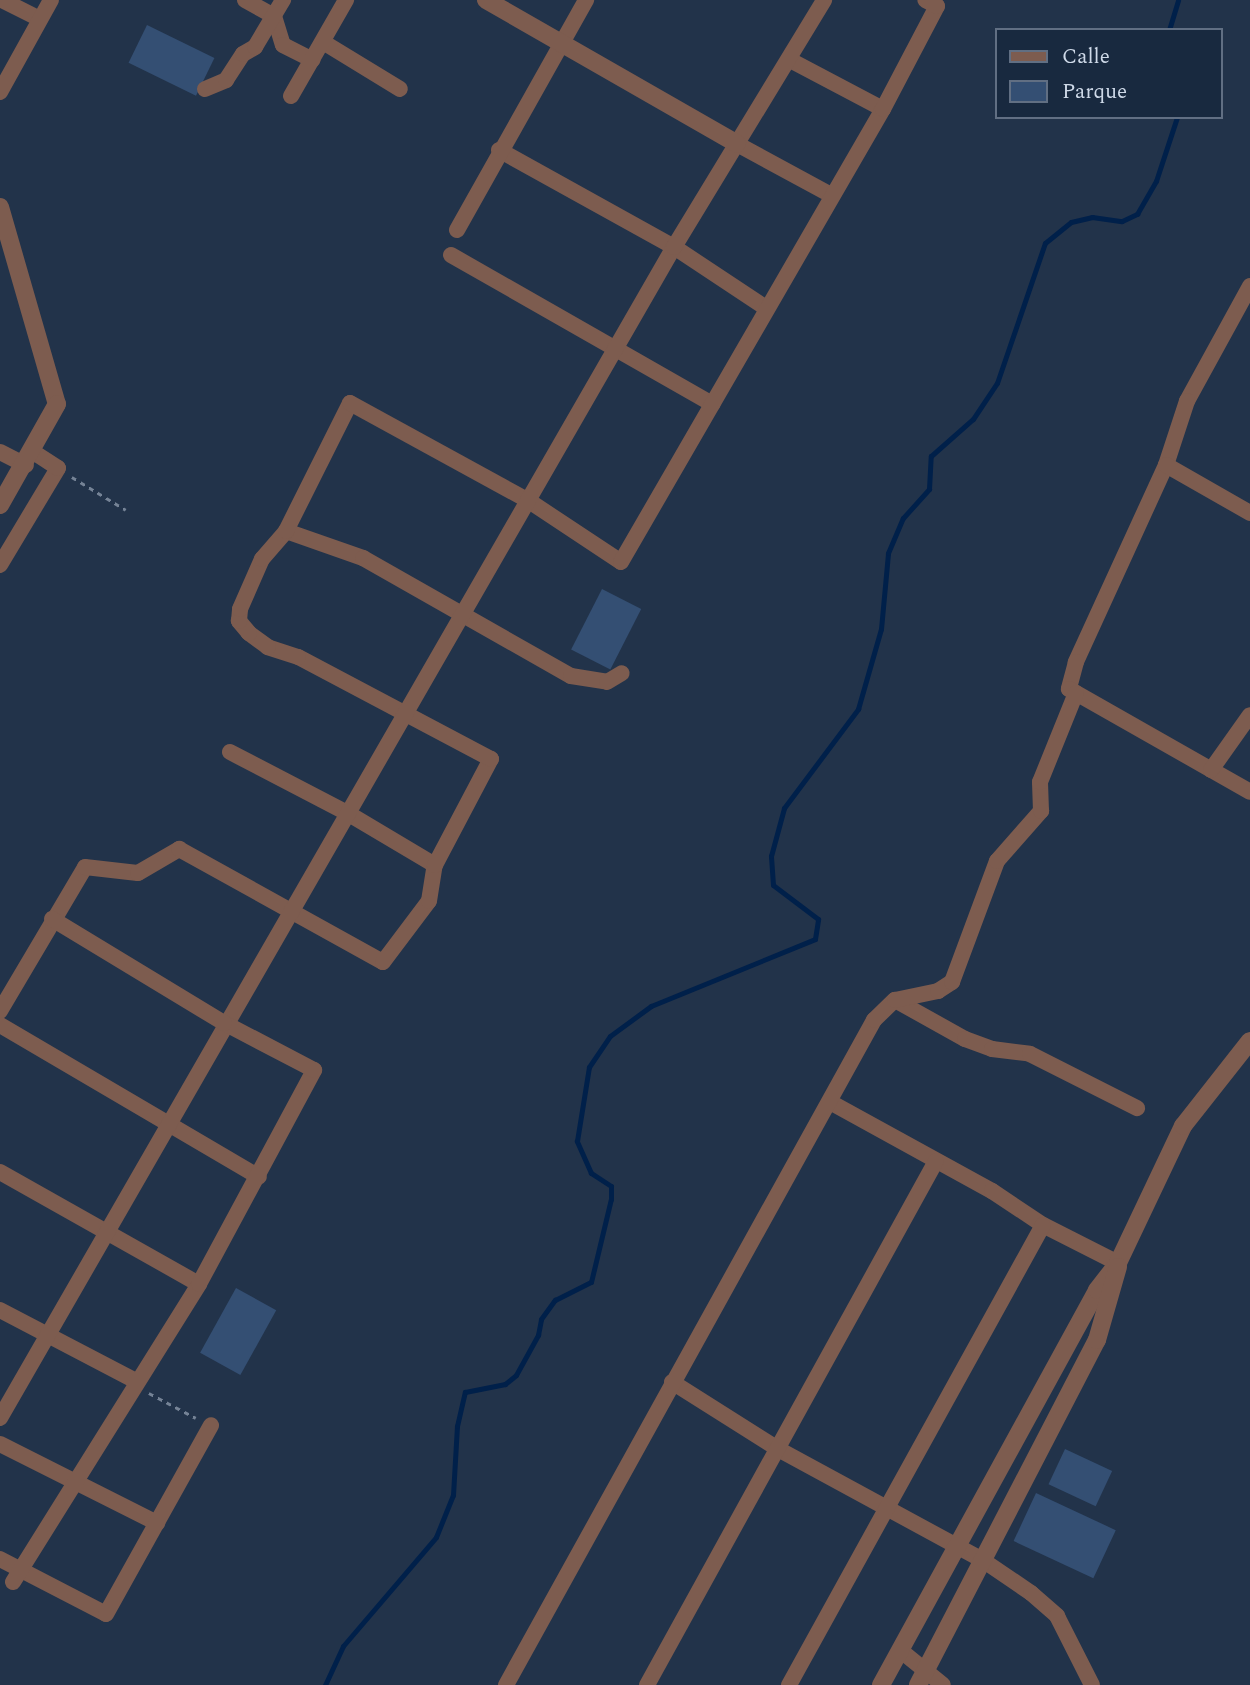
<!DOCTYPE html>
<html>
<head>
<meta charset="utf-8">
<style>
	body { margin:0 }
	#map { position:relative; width:1250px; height:1685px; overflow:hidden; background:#22334a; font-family:Spectral,serif }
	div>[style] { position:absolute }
	.green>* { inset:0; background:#344f73; transform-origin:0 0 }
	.stream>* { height:5px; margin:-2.5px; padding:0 2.5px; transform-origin:2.5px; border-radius:2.5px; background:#00204a }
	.path>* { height:2.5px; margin-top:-1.25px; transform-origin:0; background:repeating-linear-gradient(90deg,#758396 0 5px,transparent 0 10px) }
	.minor>* { height:16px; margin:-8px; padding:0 8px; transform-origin:8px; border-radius:8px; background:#7d5c4f }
	.tertiary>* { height:18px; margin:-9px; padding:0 9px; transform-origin:9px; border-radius:9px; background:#7d5c4f }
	span { translate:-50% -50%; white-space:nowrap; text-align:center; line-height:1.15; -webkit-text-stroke:7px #18293f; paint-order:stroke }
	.legend { position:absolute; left:995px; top:28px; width:228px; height:91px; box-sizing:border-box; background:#18293f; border:2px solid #616f83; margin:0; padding:9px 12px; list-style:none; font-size:21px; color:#ced9e8 }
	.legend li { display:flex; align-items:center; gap:14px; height:35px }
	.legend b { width:35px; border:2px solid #616f83 }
</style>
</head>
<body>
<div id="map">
	<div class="green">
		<i style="left:147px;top:25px;width:75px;height:42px;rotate:26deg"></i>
		<i style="left:602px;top:589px;width:44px;height:68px;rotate:27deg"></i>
		<i style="left:236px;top:1288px;width:46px;height:74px;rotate:29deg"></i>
		<i style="left:1065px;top:1449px;width:52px;height:39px;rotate:25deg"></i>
		<i style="left:1036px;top:1493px;width:88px;height:53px;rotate:25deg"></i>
	</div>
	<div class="stream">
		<i style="left:1169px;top:30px;width:31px;rotate:-73deg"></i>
		<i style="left:325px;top:1685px;width:43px;rotate:-65.2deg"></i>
		<i style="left:343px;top:1646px;width:143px;rotate:-49.5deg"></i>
		<i style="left:436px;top:1537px;width:45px;rotate:-68deg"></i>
		<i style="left:453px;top:1495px;width:69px;rotate:-86.7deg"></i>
		<i style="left:457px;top:1426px;width:35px;rotate:-77deg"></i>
		<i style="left:465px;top:1392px;width:41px;rotate:-11.3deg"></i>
		<i style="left:505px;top:1384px;width:14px;rotate:-39deg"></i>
		<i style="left:516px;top:1375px;width:46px;rotate:-61.2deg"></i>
		<i style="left:538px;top:1335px;width:16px;rotate:-79deg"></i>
		<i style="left:541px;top:1319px;width:24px;rotate:-54deg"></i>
		<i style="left:555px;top:1300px;width:40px;rotate:-26.6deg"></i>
		<i style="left:591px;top:1282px;width:85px;rotate:-76.5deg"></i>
		<i style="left:611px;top:1199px;width:13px;rotate:-90deg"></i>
		<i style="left:611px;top:1186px;width:24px;rotate:-147deg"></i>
		<i style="left:591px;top:1173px;width:35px;rotate:-114deg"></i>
		<i style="left:577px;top:1141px;width:75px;rotate:-80.8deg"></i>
		<i style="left:589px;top:1067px;width:37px;rotate:-56deg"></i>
		<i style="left:610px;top:1036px;width:51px;rotate:-36.2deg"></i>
		<i style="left:651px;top:1006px;width:177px;rotate:-22.2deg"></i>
		<i style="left:815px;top:939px;width:20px;rotate:-81deg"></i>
		<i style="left:818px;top:919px;width:56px;rotate:-142.9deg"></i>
		<i style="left:773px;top:885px;width:29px;rotate:-94deg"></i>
		<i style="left:771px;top:856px;width:50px;rotate:-74.8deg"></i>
		<i style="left:784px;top:808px;width:124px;rotate:-53.2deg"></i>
		<i style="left:858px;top:709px;width:83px;rotate:-74deg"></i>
		<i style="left:881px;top:629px;width:76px;rotate:-84.7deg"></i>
		<i style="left:888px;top:553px;width:38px;rotate:-67deg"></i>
		<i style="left:903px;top:518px;width:39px;rotate:-48deg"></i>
		<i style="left:929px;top:489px;width:33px;rotate:-87deg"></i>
		<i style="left:931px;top:456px;width:56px;rotate:-41.4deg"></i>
		<i style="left:973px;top:419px;width:43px;rotate:-56.3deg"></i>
		<i style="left:997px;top:383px;width:148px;rotate:-71.1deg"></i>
		<i style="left:1045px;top:243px;width:33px;rotate:-39deg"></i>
		<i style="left:1071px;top:222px;width:22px;rotate:-13deg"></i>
		<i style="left:1092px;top:217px;width:30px;rotate:8deg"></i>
		<i style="left:1122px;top:221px;width:17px;rotate:-25deg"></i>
		<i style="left:1137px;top:214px;width:38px;rotate:-60deg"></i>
		<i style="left:1156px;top:181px;width:67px;rotate:-71.8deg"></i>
	</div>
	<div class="path">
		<i style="left:72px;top:477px;width:63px;rotate:31.4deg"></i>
		<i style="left:149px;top:1393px;width:53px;rotate:28deg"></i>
	</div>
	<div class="minor">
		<i style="left:2px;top:0;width:42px;rotate:26.6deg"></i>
		<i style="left:245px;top:0;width:33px;rotate:29deg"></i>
		<i style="left:274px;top:16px;width:30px;rotate:73deg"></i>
		<i style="left:283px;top:45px;width:33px;rotate:27deg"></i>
		<i style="left:323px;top:42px;width:90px;rotate:31.4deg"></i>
		<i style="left:790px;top:60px;width:105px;rotate:27.8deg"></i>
		<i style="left:205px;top:89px;width:23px;rotate:-23deg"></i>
		<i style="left:226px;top:80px;width:31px;rotate:-57deg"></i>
		<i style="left:243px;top:54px;width:14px;rotate:-30deg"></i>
		<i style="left:255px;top:47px;width:55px;rotate:-59.2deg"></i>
		<i style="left:0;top:92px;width:105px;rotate:-61deg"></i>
		<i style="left:291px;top:96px;width:111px;rotate:-60.2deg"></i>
		<i style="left:737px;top:144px;width:107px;rotate:28.5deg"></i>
		<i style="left:499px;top:150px;width:200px;rotate:29deg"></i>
		<i style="left:674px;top:247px;width:110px;rotate:33.5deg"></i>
		<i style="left:457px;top:230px;width:264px;rotate:-60.7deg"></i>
		<i style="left:451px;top:255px;width:301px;rotate:29.7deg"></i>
		<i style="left:1250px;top:286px;width:131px;rotate:118.7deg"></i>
		<i style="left:1187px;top:401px;width:67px;rotate:108.2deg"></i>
		<i style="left:1166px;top:465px;width:217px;rotate:114.6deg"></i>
		<i style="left:1076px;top:662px;width:28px;rotate:105deg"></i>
		<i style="left:1069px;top:689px;width:208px;rotate:29.6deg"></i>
		<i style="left:0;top:452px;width:29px;rotate:27deg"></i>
		<i style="left:1166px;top:465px;width:97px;rotate:29.7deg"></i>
		<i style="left:286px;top:531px;width:82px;rotate:19.3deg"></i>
		<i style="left:363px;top:558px;width:239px;rotate:29.6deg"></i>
		<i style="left:571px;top:676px;width:36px;rotate:9deg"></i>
		<i style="left:607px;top:682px;width:17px;rotate:-31deg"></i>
		<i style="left:0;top:565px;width:113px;rotate:-59.1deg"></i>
		<i style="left:58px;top:468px;width:30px;rotate:-147deg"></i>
		<i style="left:230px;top:752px;width:134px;rotate:27.5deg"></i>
		<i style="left:349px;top:814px;width:100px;rotate:30.7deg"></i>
		<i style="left:1211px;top:770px;width:67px;rotate:-54.7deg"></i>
		<i style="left:895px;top:1000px;width:80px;rotate:29.1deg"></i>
		<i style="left:965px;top:1039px;width:29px;rotate:20deg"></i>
		<i style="left:992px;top:1049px;width:38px;rotate:7deg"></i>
		<i style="left:1030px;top:1054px;width:120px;rotate:26.8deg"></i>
		<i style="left:0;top:1011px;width:167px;rotate:-59.4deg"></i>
		<i style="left:85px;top:867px;width:53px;rotate:6.5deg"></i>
		<i style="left:138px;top:873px;width:48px;rotate:-30.3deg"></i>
		<i style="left:179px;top:849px;width:233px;rotate:29deg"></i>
		<i style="left:383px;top:962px;width:76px;rotate:-53deg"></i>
		<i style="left:429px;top:901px;width:36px;rotate:-81deg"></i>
		<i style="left:435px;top:865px;width:120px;rotate:-62.2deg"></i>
		<i style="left:491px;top:759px;width:218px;rotate:-152.1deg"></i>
		<i style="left:298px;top:657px;width:32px;rotate:-162deg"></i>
		<i style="left:268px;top:647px;width:24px;rotate:-144deg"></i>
		<i style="left:249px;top:633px;width:16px;rotate:-130deg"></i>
		<i style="left:239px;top:621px;width:12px;rotate:-85deg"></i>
		<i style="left:240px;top:609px;width:55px;rotate:-66.3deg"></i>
		<i style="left:262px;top:559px;width:37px;rotate:-49deg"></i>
		<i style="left:286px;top:531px;width:143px;rotate:-63.4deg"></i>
		<i style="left:350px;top:403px;width:204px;rotate:28.7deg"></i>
		<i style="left:529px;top:501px;width:110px;rotate:33.5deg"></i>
		<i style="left:621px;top:562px;width:523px;rotate:-59.96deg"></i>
		<i style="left:883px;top:109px;width:116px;rotate:-62.3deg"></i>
		<i style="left:937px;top:6px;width:13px;rotate:-153deg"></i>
		<i style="left:0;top:1025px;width:300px;rotate:30.4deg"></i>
		<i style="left:830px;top:1102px;width:185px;rotate:28.8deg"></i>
		<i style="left:992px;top:1191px;width:61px;rotate:33.7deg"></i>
		<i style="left:1043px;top:1225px;width:84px;rotate:26.9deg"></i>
		<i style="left:0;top:1172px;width:228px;rotate:29.4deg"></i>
		<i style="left:0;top:1310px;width:153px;rotate:27.6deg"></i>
		<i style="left:672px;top:1382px;width:125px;rotate:32.3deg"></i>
		<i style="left:778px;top:1449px;width:234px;rotate:28.5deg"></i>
		<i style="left:984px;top:1561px;width:57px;rotate:34.2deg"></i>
		<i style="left:1031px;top:1593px;width:35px;rotate:41deg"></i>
		<i style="left:1057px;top:1616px;width:77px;rotate:63.1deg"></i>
		<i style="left:0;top:1418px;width:1351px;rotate:-60.08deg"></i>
		<i style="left:674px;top:247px;width:289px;rotate:-58.7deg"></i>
		<i style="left:0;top:1444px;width:176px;rotate:26.7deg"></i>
		<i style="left:0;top:1559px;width:119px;rotate:27.4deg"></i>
		<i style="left:106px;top:1614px;width:216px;rotate:-60.9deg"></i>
		<i style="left:13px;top:1582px;width:351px;rotate:-58deg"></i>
		<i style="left:199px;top:1284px;width:243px;rotate:-61.7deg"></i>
		<i style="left:314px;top:1070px;width:102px;rotate:-152.4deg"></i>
		<i style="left:224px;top:1023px;width:201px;rotate:-148.8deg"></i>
		<i style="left:900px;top:1650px;width:55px;rotate:39.1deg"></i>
		<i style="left:506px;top:1685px;width:760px;rotate:-61.04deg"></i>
		<i style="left:874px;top:1020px;width:29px;rotate:-44deg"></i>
		<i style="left:895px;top:1000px;width:44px;rotate:-11.8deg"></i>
		<i style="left:938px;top:991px;width:17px;rotate:-33deg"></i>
		<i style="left:952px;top:982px;width:129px;rotate:-69.6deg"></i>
		<i style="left:997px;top:861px;width:67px;rotate:-48.7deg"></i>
		<i style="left:1041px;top:811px;width:29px;rotate:-92deg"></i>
		<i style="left:1040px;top:782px;width:96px;rotate:-68deg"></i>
		<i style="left:647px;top:1685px;width:598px;rotate:-61.12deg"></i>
		<i style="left:789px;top:1685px;width:525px;rotate:-61.09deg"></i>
	</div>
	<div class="tertiary">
		<i style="left:486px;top:0;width:289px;rotate:29.8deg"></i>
		<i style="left:0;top:207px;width:205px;rotate:73.9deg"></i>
		<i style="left:57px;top:404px;width:116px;rotate:119.4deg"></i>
		<i style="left:881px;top:1685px;width:450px;rotate:-61.3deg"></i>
		<i style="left:1097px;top:1290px;width:34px;rotate:-52deg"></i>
		<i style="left:1118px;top:1263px;width:152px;rotate:-64.6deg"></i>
		<i style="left:1183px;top:1126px;width:108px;rotate:-51.8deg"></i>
		<i style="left:918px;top:1685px;width:389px;rotate:-62.6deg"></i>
		<i style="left:1097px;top:1340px;width:76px;rotate:-74deg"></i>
	</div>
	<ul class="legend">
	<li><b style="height:9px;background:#7d5c4f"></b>Calle</li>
	<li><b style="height:19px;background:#344f73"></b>Parque</li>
	</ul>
</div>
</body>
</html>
